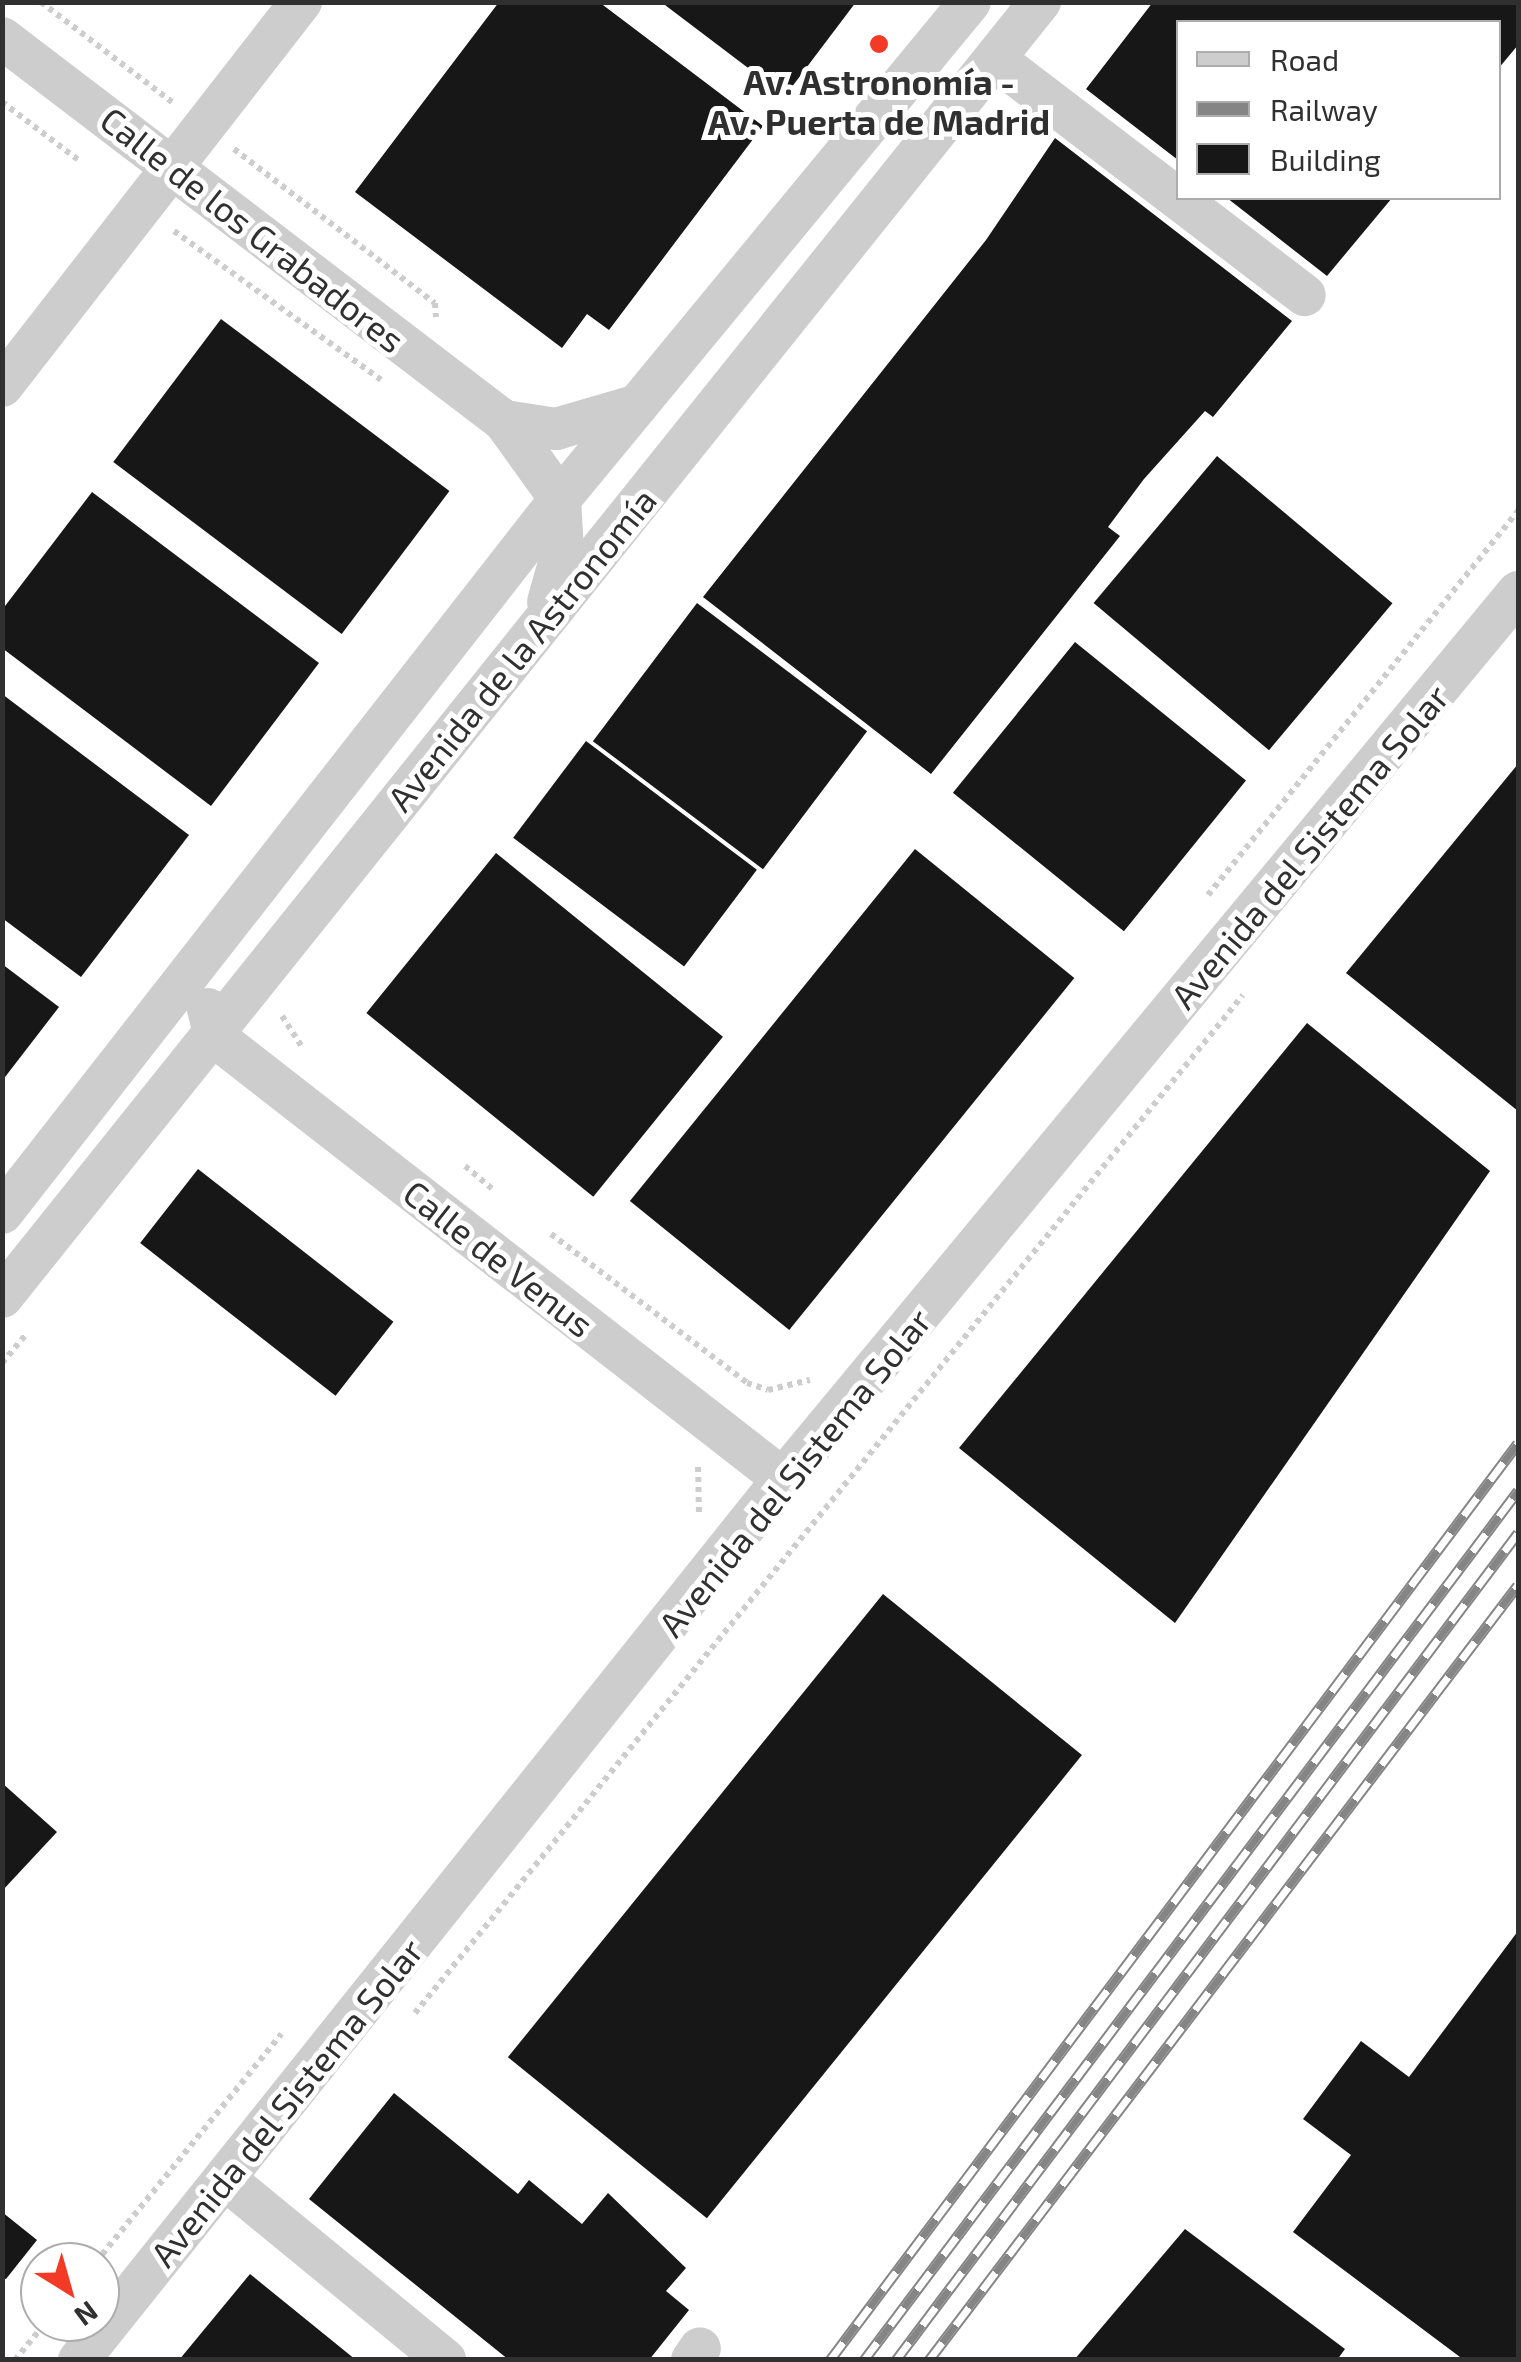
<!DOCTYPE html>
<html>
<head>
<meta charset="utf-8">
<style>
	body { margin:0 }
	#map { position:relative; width:1521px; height:2362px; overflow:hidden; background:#fff; font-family:"Exo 2",sans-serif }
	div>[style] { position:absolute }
	.building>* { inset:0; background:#171717; transform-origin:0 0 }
	.path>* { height:6px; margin-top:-3px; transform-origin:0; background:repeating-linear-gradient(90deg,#cdcdcd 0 5px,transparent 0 10px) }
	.minor>* { height:42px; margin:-21px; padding:0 21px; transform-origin:21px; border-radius:21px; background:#cdcdcd }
	.rail>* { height:11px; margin-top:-5.5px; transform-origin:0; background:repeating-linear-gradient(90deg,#fff 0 22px,#858585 0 44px); box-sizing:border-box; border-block:2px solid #858585 }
	.dots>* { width:28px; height:28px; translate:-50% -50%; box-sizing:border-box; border:5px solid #fff; border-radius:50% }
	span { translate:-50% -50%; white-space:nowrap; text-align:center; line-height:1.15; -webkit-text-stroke:10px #fff; paint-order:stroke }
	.poi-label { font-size:35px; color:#303030; font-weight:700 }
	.street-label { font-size:35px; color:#303030 }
	.frame { position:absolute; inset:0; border:5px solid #303030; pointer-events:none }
	.legend { position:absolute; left:1176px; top:20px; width:325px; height:180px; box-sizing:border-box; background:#fff; border:2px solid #acacac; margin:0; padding:12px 18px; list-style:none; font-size:30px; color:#303030 }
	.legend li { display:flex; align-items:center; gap:20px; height:50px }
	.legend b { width:50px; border:2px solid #acacac }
	.north { position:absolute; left:20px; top:2242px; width:100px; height:100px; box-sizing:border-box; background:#fff; border:2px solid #acacac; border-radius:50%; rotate:143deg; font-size:28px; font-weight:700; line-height:40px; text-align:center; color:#303030 }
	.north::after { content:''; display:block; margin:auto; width:35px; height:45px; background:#f33a27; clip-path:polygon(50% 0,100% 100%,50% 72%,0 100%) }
</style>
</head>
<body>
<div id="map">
	<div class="building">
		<i style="clip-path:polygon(499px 2px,599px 2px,763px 126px,609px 330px,587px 314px,562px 348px,355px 192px)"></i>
		<i style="clip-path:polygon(661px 2px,856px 2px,785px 96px)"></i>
		<i style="clip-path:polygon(1153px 2px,1518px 2px,1518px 45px,1498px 69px,1498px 22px,1178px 22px,1178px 160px,1086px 89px)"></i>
		<i style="clip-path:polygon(1055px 138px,1292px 321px,1213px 417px,1205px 411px,1144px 479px,1108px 527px,1120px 536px,931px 774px,703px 597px,986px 240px)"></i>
		<i style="clip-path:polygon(1227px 198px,1392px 198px,1327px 276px)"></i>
		<i style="left:221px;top:319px;width:286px;height:179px;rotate:37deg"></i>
		<i style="left:1217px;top:456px;width:229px;height:192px;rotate:40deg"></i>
		<i style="clip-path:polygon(92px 492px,319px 663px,211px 806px,2px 648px,2px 610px)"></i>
		<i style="left:697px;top:603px;width:213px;height:173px;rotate:37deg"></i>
		<i style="left:1075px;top:642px;width:220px;height:194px;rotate:39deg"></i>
		<i style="clip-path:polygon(2px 694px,189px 835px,81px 977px,2px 918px)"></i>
		<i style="left:586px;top:741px;width:214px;height:121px;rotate:37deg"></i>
		<i style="clip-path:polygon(1518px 764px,1518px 1111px,1346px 973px)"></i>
		<i style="left:915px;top:849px;width:205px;height:453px;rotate:39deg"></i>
		<i style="left:496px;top:853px;width:292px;height:206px;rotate:39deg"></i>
		<i style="clip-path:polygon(2px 964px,59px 1007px,2px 1081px)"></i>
		<i style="clip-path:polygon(1307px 1023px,1490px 1171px,1175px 1623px,959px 1448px)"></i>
		<i style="left:198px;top:1169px;width:248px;height:94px;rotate:38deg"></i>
		<i style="left:883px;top:1594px;width:256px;height:596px;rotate:39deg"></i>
		<i style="clip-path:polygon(2px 1783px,57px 1832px,2px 1891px)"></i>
		<i style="clip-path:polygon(1518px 1931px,1518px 2360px,1464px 2360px,1293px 2232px,1351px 2155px,1303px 2119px,1361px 2041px,1409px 2077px)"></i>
		<i style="clip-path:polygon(394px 2093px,518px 2194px,529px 2180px,582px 2224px,608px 2193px,686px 2268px,666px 2291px,689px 2310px,649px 2360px,509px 2360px,309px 2199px)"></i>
		<i style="clip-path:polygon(2px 2212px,37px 2240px,6px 2279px,2px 2278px)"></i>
		<i style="clip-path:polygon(1185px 2229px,1345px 2349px,1337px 2360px,1074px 2360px)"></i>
		<i style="clip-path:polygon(250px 2274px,356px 2360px,179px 2360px)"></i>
	</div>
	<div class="path">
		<i style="left:41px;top:2px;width:165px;rotate:37.4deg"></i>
		<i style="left:2px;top:102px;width:99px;rotate:37.2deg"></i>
		<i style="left:234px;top:149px;width:253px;rotate:37.5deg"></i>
		<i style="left:435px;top:303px;width:14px;rotate:86deg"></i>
		<i style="left:174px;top:231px;width:255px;rotate:35.7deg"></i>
		<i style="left:1208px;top:895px;width:494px;rotate:-51.1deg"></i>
		<i style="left:282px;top:1016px;width:35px;rotate:57deg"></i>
		<i style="left:465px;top:1166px;width:35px;rotate:40deg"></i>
		<i style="left:551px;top:1234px;width:246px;rotate:37.2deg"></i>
		<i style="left:747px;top:1383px;width:22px;rotate:18deg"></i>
		<i style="left:768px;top:1390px;width:43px;rotate:-13.4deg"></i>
		<i style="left:2px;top:1363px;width:39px;rotate:-50deg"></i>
		<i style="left:698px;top:1467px;width:47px;rotate:88.8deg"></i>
		<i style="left:415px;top:2013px;width:1312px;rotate:-50.88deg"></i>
		<i style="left:96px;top:2262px;width:294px;rotate:-50.9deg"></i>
		<i style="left:15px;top:2360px;width:49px;rotate:-50.8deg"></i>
	</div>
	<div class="minor">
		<i style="left:2px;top:38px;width:631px;rotate:37.34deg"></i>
		<i style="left:504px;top:421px;width:96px;rotate:54.3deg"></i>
		<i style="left:560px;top:499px;width:50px;rotate:86.6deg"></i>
		<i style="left:563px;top:549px;width:55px;rotate:105.8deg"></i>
		<i style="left:996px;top:60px;width:388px;rotate:37.3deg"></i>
		<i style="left:2px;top:386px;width:487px;rotate:-52.1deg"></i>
		<i style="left:504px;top:421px;width:53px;rotate:8.7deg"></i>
		<i style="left:556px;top:429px;width:85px;rotate:-16.3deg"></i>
		<i style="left:208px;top:1009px;width:29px;rotate:76deg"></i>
		<i style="left:215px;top:1037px;width:720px;rotate:37.89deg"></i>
		<i style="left:2px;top:1213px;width:906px;rotate:-51.99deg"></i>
		<i style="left:560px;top:499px;width:644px;rotate:-50.48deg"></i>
		<i style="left:2px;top:1297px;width:1660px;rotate:-51.29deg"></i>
		<i style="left:225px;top:2179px;width:285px;rotate:39.4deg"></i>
		<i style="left:79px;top:2360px;width:1128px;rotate:-51.37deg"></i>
		<i style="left:783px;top:1479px;width:1152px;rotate:-50.35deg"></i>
		<i style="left:692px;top:2360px;width:14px;rotate:-56deg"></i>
	</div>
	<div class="rail">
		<i style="left:830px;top:2360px;width:1146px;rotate:-53.12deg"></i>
		<i style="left:864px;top:2360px;width:1088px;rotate:-53.04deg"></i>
		<i style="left:896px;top:2360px;width:1035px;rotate:-53.05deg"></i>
		<i style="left:929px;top:2360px;width:973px;rotate:-52.77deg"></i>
	</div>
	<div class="dots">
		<i style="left:879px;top:44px;background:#f33a27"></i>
	</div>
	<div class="poi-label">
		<span style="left:879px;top:101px">Av. Astronomía -<br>Av. Puerta de Madrid</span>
	</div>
	<div class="street-label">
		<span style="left:253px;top:229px;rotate:38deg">Calle de los Grabadores</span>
		<span style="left:521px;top:649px;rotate:-51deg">Avenida de la Astronomía</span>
		<span style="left:1309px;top:846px;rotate:-50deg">Avenida del Sistema Solar</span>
		<span style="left:499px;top:1258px;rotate:38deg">Calle de Venus</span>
		<span style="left:794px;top:1472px;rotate:-51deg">Avenida del Sistema Solar</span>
		<span style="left:286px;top:2102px;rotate:-51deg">Avenida del Sistema Solar</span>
	</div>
	<div class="frame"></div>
	<ul class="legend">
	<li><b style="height:12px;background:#cdcdcd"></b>Road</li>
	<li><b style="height:12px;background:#858585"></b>Railway</li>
	<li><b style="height:28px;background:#171717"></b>Building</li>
	</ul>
	<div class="north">N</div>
</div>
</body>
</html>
